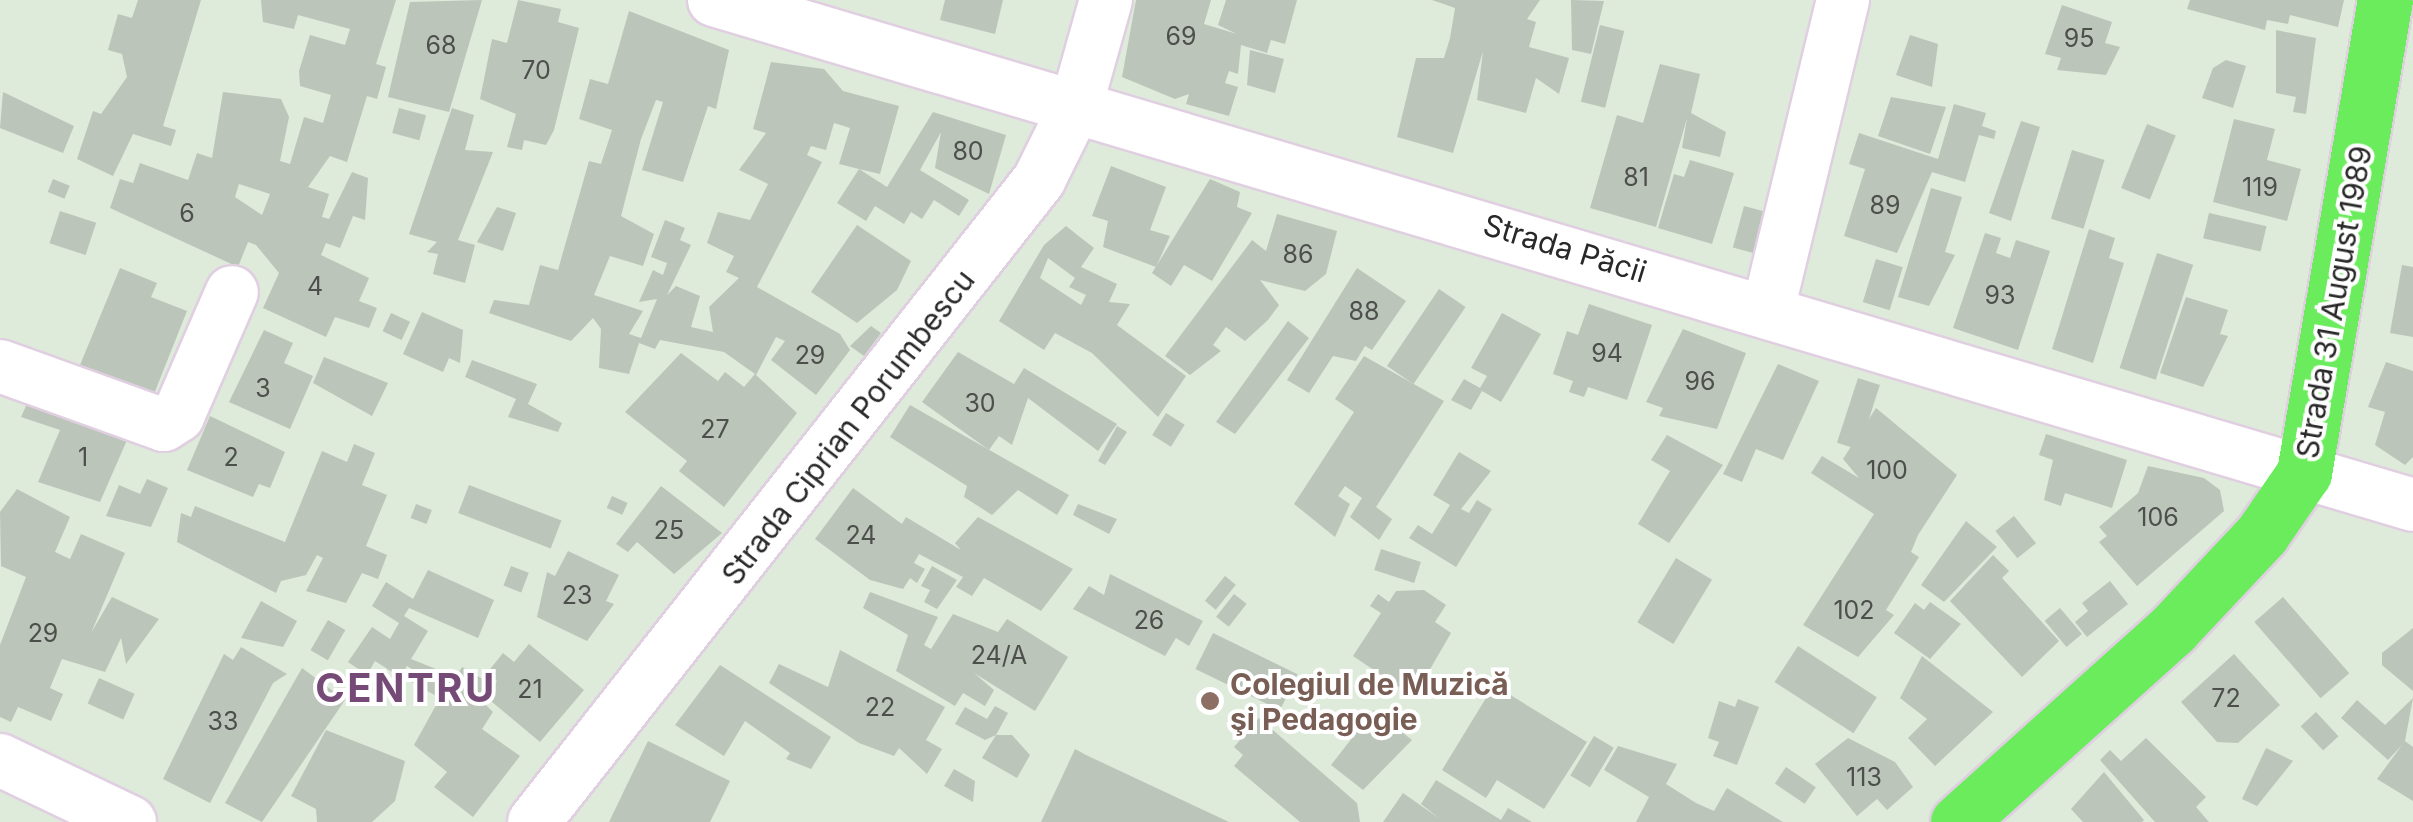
<!DOCTYPE html>
<html>
<head>
<meta charset="utf-8">
<style>
	body { margin:0 }
	#map { position:relative; width:2413px; height:822px; overflow:hidden; background:#deeada; font-family:Inter,sans-serif }
	div>[style] { position:absolute }
	.building>* { inset:0; background:#bcc5b9; transform-origin:0 0 }
	.roads { filter:drop-shadow(2px 0 #e0cfe1) drop-shadow(-2px 0 #e0cfe1) drop-shadow(0 2px #e0cfe1) drop-shadow(0 -2px #e0cfe1) }
	.minor>* { height:52px; margin:-26px; padding:0 26px; transform-origin:26px; border-radius:26px; background:#fff }
	.major>* { height:55px; margin:-27.5px; padding:0 27.5px; transform-origin:27.5px; border-radius:27.5px; background:#6aec5c }
	.dots>* { width:28px; height:28px; translate:-50% -50%; box-sizing:border-box; border:5px solid #fff; border-radius:50% }
	span { translate:-50% -50%; white-space:nowrap; text-align:center; line-height:1.15; -webkit-text-stroke:8px #fff; paint-order:stroke }
	.number-label { font-size:25px; color:#4d4f4c }
	.number-label span { -webkit-text-stroke-width:0 }
	.street-label { font-size:30px; color:#282828 }
	.education-label { font-size:30px; color:#785e54; font-weight:700 }
	.left { translate:0 -50%; text-align:left }
	.district-label { font-size:40px; color:#754a77; font-weight:700; letter-spacing:2.5px }
</style>
</head>
<body>
<div id="map">
	<div class="building">
		<i style="clip-path:polygon(138px 0,201px 0,163px 126px,176px 130px,171px 146px,133px 134px,113px 176px,77px 159px,93px 111px,101px 114px,127px 77px,122px 54px,108px 50px,118px 14px,132px 18px)"></i>
		<i style="clip-path:polygon(evenodd,261px 0,396px 0,376px 64px,386px 67px,377px 99px,367px 96px,347px 162px,330px 156px,308px 187px,329px 194px,322px 217px,329px 219px,352px 172px,368px 178px,365px 220px,353px 216px,340px 248px,326px 243px,321px 255px,369px 278px,359px 301px,377px 308px,369px 328px,335px 317px,326px 337px,263px 308px,279px 273px,256px 245px,248px 242px,238px 267px,110px 208px,120px 179px,133px 183px,140px 163px,188px 180px,197px 153px,212px 158px,223px 92px,281px 99px,289px 117px,280px 161px,290px 164px,304px 117px,323px 123px,331px 95px,300px 86px,299px 71px,310px 35px,345px 45px,350px 29px,298px 15px,294px 29px,263px 22px,261px 0,239px 184px,270px 194px,262px 215px,235px 197px,239px 184px)"></i>
		<i style="clip-path:polygon(482px 0,449px 112px,388px 97px,410px 2px)"></i>
		<i style="clip-path:polygon(518px 0,561px 9px,558px 22px,579px 28px,554px 130px,546px 145px,524px 140px,522px 150px,507px 147px,516px 114px,480px 99px,492px 39px,507px 43px)"></i>
		<i style="clip-path:polygon(945px 0,1003px 0,995px 34px,940px 20px)"></i>
		<i style="clip-path:polygon(1136px 0,1211px 0,1204px 24px,1237px 34px,1218px 25px,1226px 0,1297px 0,1285px 44px,1271px 40px,1267px 53px,1241px 45px,1238px 74px,1229px 71px,1225px 83px,1238px 87px,1229px 116px,1186px 104px,1189px 94px,1175px 99px,1122px 77px)"></i>
		<i style="clip-path:polygon(1432px 0,1540px 0,1527px 19px,1536px 22px,1529px 47px,1569px 58px,1559px 94px,1536px 78px,1526px 113px,1477px 100px,1483px 51px,1453px 153px,1397px 137px,1416px 58px,1444px 58px,1450px 38px,1455px 8px)"></i>
		<i style="clip-path:polygon(1571px 0,1604px 1px,1591px 54px,1572px 50px)"></i>
		<i style="clip-path:polygon(2190px 0,2344px 0,2338px 27px,2290px 15px,2288px 24px,2267px 20px,2265px 30px,2187px 9px)"></i>
		<i style="clip-path:polygon(2062px 5px,2112px 22px,2105px 43px,2120px 47px,2106px 75px,2057px 70px,2061px 58px,2045px 54px)"></i>
		<i style="clip-path:polygon(629px 11px,729px 50px,716px 109px,708px 106px,683px 182px,642px 170px,663px 102px,656px 100px,641px 139px,621px 216px,654px 234px,643px 266px,610px 256px,594px 295px,643px 311px,629px 334px,641px 338px,657px 299px,639px 302px,653px 270px,663px 275px,667px 263px,651px 257px,665px 220px,685px 228px,680px 240px,691px 245px,667px 295px,676px 286px,700px 296px,691px 327px,713px 332px,709px 307px,739px 278px,726px 272px,734px 256px,707px 243px,718px 212px,750px 220px,768px 184px,739px 170px,766px 133px,753px 129px,771px 62px,824px 69px,843px 91px,899px 106px,880px 174px,859px 169px,887px 187px,933px 112px,1006px 135px,989px 194px,935px 168px,941px 132px,920px 170px,969px 200px,959px 216px,934px 200px,922px 219px,911px 212px,904px 224px,875px 206px,866px 221px,837px 203px,859px 169px,839px 164px,850px 128px,834px 123px,826px 150px,811px 146px,807px 155px,822px 162px,757px 287px,840px 334px,850px 350px,816px 395px,771px 360px,785px 341px,776px 337px,756px 375px,797px 413px,724px 507px,679px 471px,687px 461px,625px 412px,681px 353px,718px 381px,725px 372px,744px 387px,755px 374px,724px 352px,660px 340px,655px 349px,639px 343px,629px 374px,599px 368px,601px 329px,593px 318px,571px 341px,489px 313px,494px 300px,529px 305px,540px 265px,558px 270px,589px 161px,601px 164px,612px 130px,579px 119px,590px 79px,608px 84px)"></i>
		<i style="left:1600px;top:25px;width:25px;height:79px;rotate:14deg"></i>
		<i style="clip-path:polygon(2276px 30px,2316px 38px,2306px 114px,2293px 112px,2296px 97px,2276px 93px)"></i>
		<i style="clip-path:polygon(1910px 35px,1938px 44px,1932px 87px,1896px 75px)"></i>
		<i style="clip-path:polygon(1250px 50px,1284px 59px,1275px 93px,1247px 85px)"></i>
		<i style="clip-path:polygon(2226px 60px,2246px 66px,2233px 108px,2202px 98px,2213px 68px)"></i>
		<i style="clip-path:polygon(1660px 64px,1700px 74px,1691px 113px,1726px 132px,1720px 157px,1682px 148px,1687px 118px,1656px 227px,1590px 208px,1617px 115px,1643px 123px)"></i>
		<i style="clip-path:polygon(3px 92px,74px 126px,63px 153px,0 128px)"></i>
		<i style="clip-path:polygon(1891px 97px,1946px 107px,1930px 154px,1878px 136px)"></i>
		<i style="clip-path:polygon(1954px 104px,1986px 113px,1982px 126px,1996px 131px,1994px 139px,1979px 135px,1965px 182px,1932px 172px,1897px 253px,1844px 236px,1865px 169px,1849px 164px,1859px 133px,1938px 159px)"></i>
		<i style="left:399px;top:108px;width:28px;height:26px;rotate:15deg"></i>
		<i style="clip-path:polygon(452px 108px,474px 115px,465px 150px,493px 152px,458px 240px,475px 245px,465px 283px,433px 274px,438px 254px,427px 252px,437px 242px,409px 234px)"></i>
		<i style="clip-path:polygon(2234px 119px,2275px 129px,2267px 160px,2301px 169px,2287px 221px,2213px 202px)"></i>
		<i style="clip-path:polygon(2021px 121px,2040px 127px,2011px 221px,1989px 213px)"></i>
		<i style="left:2147px;top:124px;width:31px;height:69px;rotate:22deg"></i>
		<i style="left:2072px;top:150px;width:34px;height:72px;rotate:17deg"></i>
		<i style="clip-path:polygon(1690px 160px,1734px 173px,1712px 244px,1658px 228px,1674px 174px,1684px 177px)"></i>
		<i style="clip-path:polygon(1111px 166px,1166px 187px,1150px 230px,1170px 236px,1156px 267px,1103px 247px,1108px 221px,1092px 216px)"></i>
		<i style="left:53px;top:179px;width:18px;height:14px;rotate:22deg"></i>
		<i style="clip-path:polygon(1210px 179px,1240px 192px,1237px 207px,1252px 213px,1212px 281px,1184px 265px,1171px 286px,1152px 273px)"></i>
		<i style="clip-path:polygon(1931px 188px,1962px 197px,1945px 252px,1955px 255px,1929px 306px,1898px 297px)"></i>
		<i style="left:1744px;top:206px;width:27px;height:43px;rotate:15deg"></i>
		<i style="clip-path:polygon(497px 207px,516px 213px,503px 251px,477px 242px)"></i>
		<i style="left:60px;top:211px;width:38px;height:34px;rotate:18deg"></i>
		<i style="left:2209px;top:213px;width:59px;height:26px;rotate:13deg"></i>
		<i style="clip-path:polygon(1277px 214px,1337px 231px,1326px 274px,1305px 291px,1260px 280px,1279px 305px,1268px 320px,1245px 341px,1226px 327px,1213px 345px,1221px 351px,1190px 375px,1165px 356px,1252px 240px,1266px 251px)"></i>
		<i style="clip-path:polygon(857px 225px,911px 261px,897px 290px,857px 323px,811px 292px)"></i>
		<i style="clip-path:polygon(evenodd,1066px 226px,1094px 248px,1081px 267px,1117px 284px,1109px 302px,1130px 304px,1117px 325px,1186px 376px,1158px 417px,1092px 353px,1055px 333px,1044px 350px,999px 321px,1044px 245px,1066px 226px,1048px 258px,1075px 278px,1069px 287px,1086px 295px,1081px 305px,1040px 278px,1048px 258px)"></i>
		<i style="clip-path:polygon(2089px 229px,2115px 238px,2109px 258px,2124px 263px,2093px 363px,2052px 349px)"></i>
		<i style="clip-path:polygon(1985px 233px,2001px 238px,1996px 253px,2010px 258px,2016px 240px,2050px 251px,2018px 350px,1953px 328px)"></i>
		<i style="left:2157px;top:253px;width:38px;height:121px;rotate:18deg"></i>
		<i style="left:1876px;top:259px;width:28px;height:45px;rotate:17deg"></i>
		<i style="clip-path:polygon(2402px 265px,2413px 267px,2413px 337px,2390px 333px)"></i>
		<i style="clip-path:polygon(120px 268px,157px 283px,151px 297px,187px 311px,154px 394px,80px 365px)"></i>
		<i style="clip-path:polygon(1357px 268px,1406px 301px,1372px 350px,1365px 346px,1356px 361px,1333px 356px,1309px 393px,1287px 380px)"></i>
		<i style="left:1439px;top:289px;width:32px;height:93px;rotate:34deg"></i>
		<i style="clip-path:polygon(2186px 297px,2228px 310px,2220px 334px,2228px 336px,2203px 387px,2160px 373px)"></i>
		<i style="clip-path:polygon(1589px 304px,1652px 325px,1627px 400px,1588px 387px,1584px 397px,1569px 392px,1573px 381px,1553px 374px,1567px 331px,1578px 335px)"></i>
		<i style="clip-path:polygon(422px 312px,463px 330px,460px 363px,449px 358px,443px 372px,403px 354px)"></i>
		<i style="left:391px;top:313px;width:21px;height:20px;rotate:25deg"></i>
		<i style="clip-path:polygon(1502px 313px,1541px 334px,1501px 402px,1482px 391px,1471px 410px,1451px 400px,1464px 379px,1480px 388px,1487px 376px,1471px 368px)"></i>
		<i style="clip-path:polygon(1288px 321px,1309px 338px,1235px 434px,1216px 422px)"></i>
		<i style="clip-path:polygon(871px 326px,881px 333px,864px 356px,850px 346px)"></i>
		<i style="clip-path:polygon(1683px 329px,1746px 353px,1717px 429px,1659px 416px,1663px 408px,1646px 402px)"></i>
		<i style="clip-path:polygon(264px 330px,293px 343px,284px 363px,313px 376px,290px 429px,229px 402px)"></i>
		<i style="clip-path:polygon(958px 352px,1014px 384px,1024px 368px,1117px 424px,1098px 451px,1028px 398px,1012px 445px,999px 436px,989px 450px,922px 402px)"></i>
		<i style="clip-path:polygon(1364px 356px,1444px 401px,1376px 507px,1392px 519px,1379px 540px,1350px 517px,1362px 498px,1345px 486px,1338px 496px,1350px 504px,1335px 537px,1294px 504px,1354px 412px,1335px 399px)"></i>
		<i style="clip-path:polygon(324px 357px,388px 383px,372px 416px,313px 383px)"></i>
		<i style="clip-path:polygon(472px 360px,537px 384px,528px 404px,562px 423px,558px 432px,508px 417px,516px 399px,465px 377px)"></i>
		<i style="clip-path:polygon(2386px 362px,2413px 371px,2413px 457px,2405px 465px,2375px 445px,2385px 412px,2368px 407px)"></i>
		<i style="clip-path:polygon(1778px 364px,1819px 381px,1783px 460px,1756px 449px,1742px 482px,1723px 474px)"></i>
		<i style="left:1858px;top:378px;width:23px;height:68px;rotate:18deg"></i>
		<i style="clip-path:polygon(31px 395px,127px 440px,100px 502px,38px 482px,60px 430px,21px 417px)"></i>
		<i style="clip-path:polygon(910px 405px,1069px 495px,1057px 515px,1018px 490px,992px 515px,964px 497px,967px 486px,890px 437px)"></i>
		<i style="clip-path:polygon(1876px 408px,1957px 475px,1918px 535px,1911px 552px,1919px 557px,1886px 610px,1894px 615px,1858px 657px,1803px 625px,1874px 514px,1811px 473px,1822px 456px,1859px 478px,1843px 459px)"></i>
		<i style="left:1166px;top:413px;width:22px;height:26px;rotate:32deg"></i>
		<i style="clip-path:polygon(210px 416px,285px 452px,270px 488px,259px 484px,253px 497px,187px 470px)"></i>
		<i style="clip-path:polygon(1117px 426px,1127px 432px,1105px 465px,1098px 461px)"></i>
		<i style="clip-path:polygon(2046px 434px,2127px 460px,2112px 508px,2065px 493px,2061px 506px,2044px 500px,2053px 460px,2039px 455px)"></i>
		<i style="clip-path:polygon(1667px 435px,1723px 465px,1669px 543px,1638px 524px,1670px 471px,1651px 460px)"></i>
		<i style="clip-path:polygon(354px 444px,375px 453px,362px 485px,387px 495px,366px 546px,387px 555px,378px 579px,362px 573px,346px 603px,306px 591px,323px 558px,317px 555px,306px 575px,281px 581px,276px 593px,177px 542px,181px 513px,191px 517px,195px 506px,285px 542px,322px 451px,347px 462px)"></i>
		<i style="clip-path:polygon(1459px 452px,1491px 471px,1461px 509px,1469px 513px,1477px 500px,1492px 509px,1456px 567px,1409px 538px,1418px 525px,1432px 534px,1450px 505px,1433px 495px)"></i>
		<i style="clip-path:polygon(2148px 466px,2204px 478px,2220px 490px,2224px 511px,2137px 586px,2099px 542px,2107px 536px,2099px 527px,2138px 493px)"></i>
		<i style="clip-path:polygon(147px 479px,168px 488px,151px 527px,106px 516px,119px 485px,140px 494px)"></i>
		<i style="left:469px;top:485px;width:99px;height:30px;rotate:21deg"></i>
		<i style="clip-path:polygon(661px 486px,722px 533px,674px 574px,637px 542px,628px 552px,616px 544px)"></i>
		<i style="clip-path:polygon(853px 488px,902px 524px,906px 517px,961px 550px,955px 543px,978px 517px,1073px 569px,1041px 611px,984px 578px,972px 596px,956px 587px,963px 577px,919px 554px,914px 563px,925px 569px,917px 583px,910px 578px,903px 589px,870px 580px,815px 539px)"></i>
		<i style="clip-path:polygon(17px 489px,70px 517px,55px 552px,70px 559px,81px 534px,125px 553px,91px 633px,112px 597px,159px 619px,126px 664px,121px 638px,105px 672px,62px 659px,50px 688px,63px 694px,51px 721px,18px 707px,11px 722px,0 717px,0 645px,26px 577px,1px 566px,0 512px)"></i>
		<i style="left:612px;top:496px;width:17px;height:13px;rotate:24deg"></i>
		<i style="left:416px;top:504px;width:17px;height:15px;rotate:21deg"></i>
		<i style="clip-path:polygon(1078px 504px,1117px 519px,1109px 534px,1073px 515px)"></i>
		<i style="left:2014px;top:516px;width:35px;height:24px;rotate:51deg"></i>
		<i style="clip-path:polygon(1966px 521px,1997px 547px,1944px 602px,1921px 585px)"></i>
		<i style="left:1381px;top:549px;width:42px;height:22px;rotate:18deg"></i>
		<i style="clip-path:polygon(568px 551px,619px 575px,606px 601px,614px 604px,587px 641px,537px 617px,547px 572px,555px 576px)"></i>
		<i style="clip-path:polygon(1993px 555px,2009px 571px,2002px 578px,2059px 641px,2022px 677px,1950px 601px)"></i>
		<i style="left:1676px;top:558px;width:42px;height:75px;rotate:31deg"></i>
		<i style="left:511px;top:566px;width:19px;height:21px;rotate:21deg"></i>
		<i style="clip-path:polygon(932px 566px,957px 580px,937px 609px,924px 602px,930px 590px,921px 586px)"></i>
		<i style="clip-path:polygon(428px 570px,494px 600px,478px 638px,409px 608px,404px 616px,428px 631px,411px 659px,456px 677px,462px 667px,488px 682px,479px 698px,493px 712px,482px 729px,520px 756px,473px 817px,434px 787px,447px 772px,414px 745px,440px 698px,411px 682px,417px 672px,407px 666px,400px 677px,375px 661px,367px 675px,348px 662px,372px 627px,390px 639px,399px 623px,372px 606px,386px 582px,413px 599px)"></i>
		<i style="clip-path:polygon(1110px 574px,1203px 621px,1189px 646px,1176px 638px,1165px 656px,1073px 609px,1089px 586px,1104px 595px)"></i>
		<i style="left:1225px;top:576px;width:14px;height:32px;rotate:39deg"></i>
		<i style="clip-path:polygon(2110px 581px,2128px 604px,2087px 637px,2075px 622px,2088px 611px,2082px 603px)"></i>
		<i style="clip-path:polygon(1424px 590px,1446px 605px,1435px 622px,1451px 633px,1414px 697px,1353px 656px,1381px 613px,1370px 606px,1378px 594px,1389px 602px,1396px 591px)"></i>
		<i style="clip-path:polygon(870px 592px,938px 617px,924px 645px,931px 649px,953px 614px,998px 632px,1007px 619px,1068px 657px,1035px 711px,974px 673px,994px 690px,985px 706px,963px 693px,955px 706px,896px 671px,908px 635px,863px 608px)"></i>
		<i style="left:1234px;top:594px;width:16px;height:29px;rotate:38deg"></i>
		<i style="left:2283px;top:597px;width:101px;height:38px;rotate:49deg"></i>
		<i style="clip-path:polygon(261px 601px,297px 621px,283px 647px,241px 638px)"></i>
		<i style="clip-path:polygon(1930px 602px,1961px 624px,1930px 659px,1894px 633px,1915px 603px,1924px 610px)"></i>
		<i style="left:2060px;top:608px;width:34px;height:20px;rotate:50deg"></i>
		<i style="left:328px;top:620px;width:20px;height:35px;rotate:30deg"></i>
		<i style="clip-path:polygon(2413px 628px,2413px 691px,2382px 665px,2382px 653px)"></i>
		<i style="left:1213px;top:633px;width:94px;height:40px;rotate:26deg"></i>
		<i style="clip-path:polygon(529px 644px,584px 690px,540px 742px,485px 696px,497px 681px,487px 673px,503px 653px,514px 662px)"></i>
		<i style="left:1798px;top:646px;width:94px;height:43px;rotate:33deg"></i>
		<i style="clip-path:polygon(241px 647px,287px 674px,273px 683px,210px 803px,163px 779px,224px 654px,233px 660px)"></i>
		<i style="clip-path:polygon(840px 650px,945px 707px,926px 740px,942px 749px,927px 774px,899px 748px,894px 756px,859px 743px,769px 683px,779px 664px,828px 687px)"></i>
		<i style="clip-path:polygon(2234px 654px,2280px 705px,2238px 743px,2217px 742px,2181px 702px)"></i>
		<i style="clip-path:polygon(1922px 656px,1993px 712px,1935px 766px,1908px 738px,1927px 719px,1900px 698px)"></i>
		<i style="clip-path:polygon(720px 665px,831px 737px,811px 769px,786px 759px,790px 753px,745px 721px,724px 756px,675px 725px)"></i>
		<i style="clip-path:polygon(302px 668px,345px 700px,262px 822px,225px 803px)"></i>
		<i style="left:99px;top:678px;width:39px;height:28px;rotate:24deg"></i>
		<i style="clip-path:polygon(1494px 685px,1587px 742px,1544px 809px,1497px 780px,1486px 798px,1442px 770px)"></i>
		<i style="clip-path:polygon(2413px 698px,2405px 741px,2413px 747px,2413px 801px,2377px 779px,2402px 745px,2388px 760px,2341px 718px,2357px 700px,2385px 725px)"></i>
		<i style="clip-path:polygon(1738px 699px,1759px 707px,1737px 765px,1713px 756px,1719px 742px,1708px 738px,1719px 701px,1735px 707px)"></i>
		<i style="clip-path:polygon(995px 706px,1008px 713px,996px 735px,1012px 735px,1030px 755px,1017px 778px,982px 758px,996px 735px,985px 740px,955px 724px,965px 707px,987px 719px)"></i>
		<i style="clip-path:polygon(1374px 710px,1412px 740px,1363px 790px,1331px 765px)"></i>
		<i style="left:2316px;top:712px;width:33px;height:21px;rotate:47deg"></i>
		<i style="clip-path:polygon(1259px 718px,1357px 803px,1360px 822px,1300px 822px,1234px 766px,1243px 755px,1234px 747px)"></i>
		<i style="clip-path:polygon(326px 730px,405px 761px,395px 801px,372px 822px,317px 822px,316px 809px,291px 796px)"></i>
		<i style="left:1594px;top:736px;width:23px;height:46px;rotate:31deg"></i>
		<i style="clip-path:polygon(1848px 738px,1895px 762px,1913px 787px,1887px 810px,1877px 799px,1857px 816px,1815px 764px)"></i>
		<i style="clip-path:polygon(2146px 738px,2206px 797px,2196px 807px,2209px 822px,2155px 822px,2100px 760px,2110px 750px,2121px 761px)"></i>
		<i style="clip-path:polygon(648px 741px,730px 781px,710px 822px,609px 822px)"></i>
		<i style="clip-path:polygon(1618px 746px,1677px 764px,1666px 784px,1696px 803px,1714px 811px,1727px 788px,1783px 822px,1636px 822px,1649px 797px,1604px 770px)"></i>
		<i style="clip-path:polygon(2266px 748px,2293px 761px,2257px 806px,2242px 799px)"></i>
		<i style="clip-path:polygon(1075px 749px,1086px 755px,1229px 822px,1041px 822px)"></i>
		<i style="left:1786px;top:767px;width:36px;height:20px;rotate:34deg"></i>
		<i style="clip-path:polygon(954px 769px,975px 781px,973px 802px,944px 786px)"></i>
		<i style="clip-path:polygon(2104px 772px,2144px 820px,2142px 822px,2083px 822px,2071px 809px)"></i>
		<i style="clip-path:polygon(1436px 780px,1501px 820px,1508px 808px,1532px 822px,1383px 822px,1403px 793px,1440px 819px,1421px 804px)"></i>
	</div>
	<div class="roads">
		<div class="minor">
			<i style="left:714px;top:0;width:1772px;rotate:16.55deg"></i>
			<i style="left:1768px;top:310px;width:319px;rotate:-76.4deg"></i>
			<i style="left:0;top:366px;width:174px;rotate:19.8deg"></i>
			<i style="left:164px;top:425px;width:17px;rotate:-33deg"></i>
			<i style="left:178px;top:416px;width:135px;rotate:-66.5deg"></i>
			<i style="left:0;top:760px;width:144px;rotate:25.5deg"></i>
			<i style="left:534px;top:822px;width:817px;rotate:-51.81deg"></i>
			<i style="left:1039px;top:180px;width:86px;rotate:-63.7deg"></i>
			<i style="left:1077px;top:103px;width:107px;rotate:-74.3deg"></i>
		</div>
		<div class="major">
			<i style="left:1958px;top:822px;width:288px;rotate:-41.9deg"></i>
			<i style="left:2172px;top:630px;width:132px;rotate:-46.8deg"></i>
			<i style="left:2262px;top:534px;width:74px;rotate:-55.5deg"></i>
			<i style="left:2304px;top:473px;width:480px;rotate:-80.3deg"></i>
		</div>
	</div>
	<div class="dots">
		<i style="left:1210px;top:701px;background:#8d6e63"></i>
	</div>
	<div class="number-label">
		<span style="left:1181px;top:36px">69</span>
		<span style="left:2079px;top:38px">95</span>
		<span style="left:441px;top:45px">68</span>
		<span style="left:536px;top:70px">70</span>
		<span style="left:968px;top:151px">80</span>
		<span style="left:1636px;top:177px">81</span>
		<span style="left:2260px;top:187px">119</span>
		<span style="left:1885px;top:205px">89</span>
		<span style="left:187px;top:213px">6</span>
		<span style="left:1298px;top:254px">86</span>
		<span style="left:315px;top:286px">4</span>
		<span style="left:2000px;top:295px">93</span>
		<span style="left:1364px;top:311px">88</span>
		<span style="left:1607px;top:353px">94</span>
		<span style="left:810px;top:355px">29</span>
		<span style="left:1700px;top:381px">96</span>
		<span style="left:263px;top:388px">3</span>
		<span style="left:980px;top:403px">30</span>
		<span style="left:715px;top:429px">27</span>
		<span style="left:83px;top:457px">1</span>
		<span style="left:231px;top:457px">2</span>
		<span style="left:1887px;top:470px">100</span>
		<span style="left:2158px;top:517px">106</span>
		<span style="left:669px;top:530px">25</span>
		<span style="left:861px;top:535px">24</span>
		<span style="left:577px;top:595px">23</span>
		<span style="left:1854px;top:610px">102</span>
		<span style="left:1149px;top:620px">26</span>
		<span style="left:43px;top:633px">29</span>
		<span style="left:999px;top:655px">24/A</span>
		<span style="left:530px;top:689px">21</span>
		<span style="left:2226px;top:698px">72</span>
		<span style="left:880px;top:707px">22</span>
		<span style="left:223px;top:721px">33</span>
		<span style="left:1864px;top:777px">113</span>
	</div>
	<div class="street-label">
		<span style="left:1565px;top:248px;rotate:17deg">Strada Păcii</span>
		<span style="left:2334px;top:302px;rotate:-80deg">Strada 31 August 1989</span>
		<span style="left:848px;top:427px;rotate:-52deg">Strada Ciprian Porumbescu</span>
	</div>
	<div class="education-label">
		<span class="left" style="left:1230px;top:701px">Colegiul de Muzică<br>şi Pedagogie</span>
	</div>
	<div class="district-label">
		<span style="left:406px;top:688px">CENTRU</span>
	</div>
</div>
</body>
</html>
